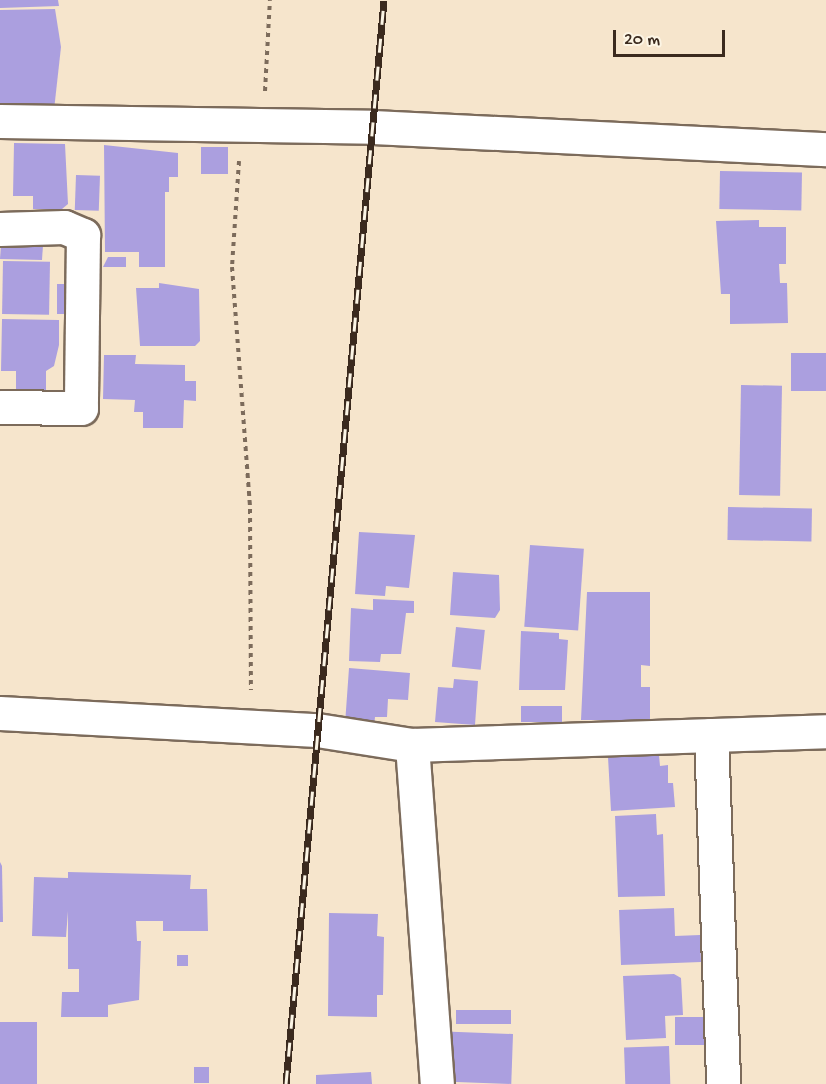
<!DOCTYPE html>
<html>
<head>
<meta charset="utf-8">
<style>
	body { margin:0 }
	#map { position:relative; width:826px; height:1084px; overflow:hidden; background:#f6e5cc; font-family:"Gochi Hand",sans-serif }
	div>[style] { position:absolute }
	.building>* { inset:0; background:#ab9fdf; transform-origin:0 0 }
	.path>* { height:4px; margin-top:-2px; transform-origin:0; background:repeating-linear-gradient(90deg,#7c6b5b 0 4.5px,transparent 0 9px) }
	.roads { filter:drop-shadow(2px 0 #7c6b5b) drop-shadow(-2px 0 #7c6b5b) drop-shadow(0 2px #7c6b5b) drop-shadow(0 -2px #7c6b5b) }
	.street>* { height:33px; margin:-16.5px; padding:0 16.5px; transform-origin:16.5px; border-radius:16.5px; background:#fff }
	.rail>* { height:7px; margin-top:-3.5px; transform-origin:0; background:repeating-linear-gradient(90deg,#fcf5e5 0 14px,#3b2a1e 0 28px); box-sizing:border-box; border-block:2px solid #3b2a1e }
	span { translate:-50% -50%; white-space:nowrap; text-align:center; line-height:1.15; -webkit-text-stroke:5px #fcf5e5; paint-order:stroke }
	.scale { position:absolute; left:613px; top:30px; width:112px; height:27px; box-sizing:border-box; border:3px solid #3b2a1e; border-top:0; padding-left:8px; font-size:18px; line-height:21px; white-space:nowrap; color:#3b2a1e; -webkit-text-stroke:4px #fcf5e5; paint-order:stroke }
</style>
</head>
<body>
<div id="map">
	<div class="building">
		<i style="clip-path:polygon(0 0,58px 0,59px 6px,0 8px)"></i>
		<i style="clip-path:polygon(55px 9px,61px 47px,54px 110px,0 112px,0 10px)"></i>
		<i style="clip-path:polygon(14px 143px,65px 144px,68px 204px,62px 209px,33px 209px,33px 196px,13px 196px)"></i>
		<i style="clip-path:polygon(104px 145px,178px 153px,178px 177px,169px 177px,169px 192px,165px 192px,165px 267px,139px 267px,139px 252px,105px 252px)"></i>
		<i style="left:201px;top:147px;width:27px;height:27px"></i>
		<i style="left:720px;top:171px;width:82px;height:38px;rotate:1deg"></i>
		<i style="left:76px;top:175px;width:24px;height:35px;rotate:2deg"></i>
		<i style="clip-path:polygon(759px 220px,759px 227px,786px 227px,786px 264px,779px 264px,780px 283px,787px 283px,788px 323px,730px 324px,730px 294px,721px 294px,716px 221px)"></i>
		<i style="clip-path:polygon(10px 243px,43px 245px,42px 260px,0 259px,1px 245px)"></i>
		<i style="clip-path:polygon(108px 257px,126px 257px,126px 267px,103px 267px)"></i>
		<i style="left:3px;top:261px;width:47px;height:53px;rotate:1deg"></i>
		<i style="clip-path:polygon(159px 283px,199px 289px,200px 341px,195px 346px,140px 346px,136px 288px,159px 288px)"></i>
		<i style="left:57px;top:284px;width:13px;height:30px"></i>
		<i style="clip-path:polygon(2px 319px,59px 320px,59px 345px,54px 366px,46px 371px,46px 392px,16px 391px,16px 371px,1px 371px)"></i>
		<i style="left:791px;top:353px;width:35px;height:38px"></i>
		<i style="clip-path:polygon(104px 355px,136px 355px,135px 364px,185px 365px,185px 381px,196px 381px,196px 401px,184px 400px,183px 428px,143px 428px,143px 412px,134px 412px,135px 400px,103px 399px)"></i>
		<i style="left:741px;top:385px;width:41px;height:110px;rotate:1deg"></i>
		<i style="left:728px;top:507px;width:84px;height:33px;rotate:1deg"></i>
		<i style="clip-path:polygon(359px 532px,415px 535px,409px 588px,386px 586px,385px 596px,355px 594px)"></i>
		<i style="left:530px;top:545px;width:54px;height:82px;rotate:4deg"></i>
		<i style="clip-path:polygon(453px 572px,499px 575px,500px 610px,495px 618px,450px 615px)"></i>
		<i style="clip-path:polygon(587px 592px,650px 592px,650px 666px,641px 665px,641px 687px,650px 687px,650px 720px,581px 720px)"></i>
		<i style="clip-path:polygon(373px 599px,414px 601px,414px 613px,406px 613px,401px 654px,381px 654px,380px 662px,349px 661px,351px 608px,373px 610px)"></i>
		<i style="left:456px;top:627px;width:29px;height:40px;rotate:6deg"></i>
		<i style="clip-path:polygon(521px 631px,559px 633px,559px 639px,568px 640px,565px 690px,519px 690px)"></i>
		<i style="clip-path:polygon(349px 668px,410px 673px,408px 700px,388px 699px,387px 717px,375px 717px,374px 727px,345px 724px)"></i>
		<i style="clip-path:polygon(454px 679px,478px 681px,475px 725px,435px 722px,438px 687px,453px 688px)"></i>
		<i style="left:562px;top:706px;width:16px;height:41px;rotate:90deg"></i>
		<i style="clip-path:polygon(659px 755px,660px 766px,668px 765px,668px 783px,673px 783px,675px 807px,611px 811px,608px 757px)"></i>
		<i style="clip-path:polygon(656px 814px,657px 835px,663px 834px,665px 896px,618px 897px,615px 816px)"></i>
		<i style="clip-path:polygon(0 862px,2px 866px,3px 922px,0 922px)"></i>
		<i style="clip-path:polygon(68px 872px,191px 875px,190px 889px,207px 889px,208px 931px,163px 931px,163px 921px,136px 921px,137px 941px,141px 941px,139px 1000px,108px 1005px,108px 1017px,61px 1017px,62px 992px,79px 992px,79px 969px,68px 969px,68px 911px,66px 937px,32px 936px,34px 877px,68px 878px)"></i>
		<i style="clip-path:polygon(674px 908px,675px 936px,700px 935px,701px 962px,621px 965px,619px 910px)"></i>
		<i style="clip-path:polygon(329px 913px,378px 914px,377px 936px,384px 937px,383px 995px,377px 995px,377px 1017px,328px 1016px)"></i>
		<i style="left:177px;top:955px;width:11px;height:11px"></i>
		<i style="clip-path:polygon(674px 974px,681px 978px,683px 1015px,665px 1016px,666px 1038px,626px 1040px,623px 976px)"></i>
		<i style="left:456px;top:1010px;width:55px;height:14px"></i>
		<i style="left:675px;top:1017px;width:29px;height:28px"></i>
		<i style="left:0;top:1022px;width:37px;height:62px"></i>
		<i style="left:513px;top:1034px;width:50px;height:61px;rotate:92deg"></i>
		<i style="left:669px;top:1046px;width:38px;height:45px;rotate:88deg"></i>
		<i style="left:209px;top:1067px;width:16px;height:15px;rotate:90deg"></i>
		<i style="clip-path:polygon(371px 1072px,372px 1084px,316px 1084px,316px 1075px)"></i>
	</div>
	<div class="path">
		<i style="left:265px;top:91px;width:91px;rotate:-86.9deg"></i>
		<i style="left:239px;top:161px;width:106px;rotate:93.8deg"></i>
		<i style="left:232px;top:267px;width:243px;rotate:85.7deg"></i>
		<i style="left:250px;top:509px;width:181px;rotate:89.7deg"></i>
	</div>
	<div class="roads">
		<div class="street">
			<i style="left:0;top:121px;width:373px;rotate:0.9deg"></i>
			<i style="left:373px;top:127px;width:454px;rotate:2.8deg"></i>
			<i style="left:0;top:229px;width:64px;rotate:-1.8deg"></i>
			<i style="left:64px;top:227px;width:21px;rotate:23deg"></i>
			<i style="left:83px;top:235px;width:173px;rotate:90.7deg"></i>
			<i style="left:81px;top:408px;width:81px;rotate:-179.3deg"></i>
			<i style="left:0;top:713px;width:317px;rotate:3.1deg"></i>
			<i style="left:317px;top:730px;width:96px;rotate:9deg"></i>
			<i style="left:412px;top:745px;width:414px;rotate:-1.9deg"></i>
			<i style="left:711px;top:735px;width:349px;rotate:88deg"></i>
			<i style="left:412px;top:745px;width:340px;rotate:85.8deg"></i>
		</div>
	</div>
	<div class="rail">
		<i style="left:286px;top:1084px;width:1088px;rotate:-84.83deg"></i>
	</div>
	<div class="scale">20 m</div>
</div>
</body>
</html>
